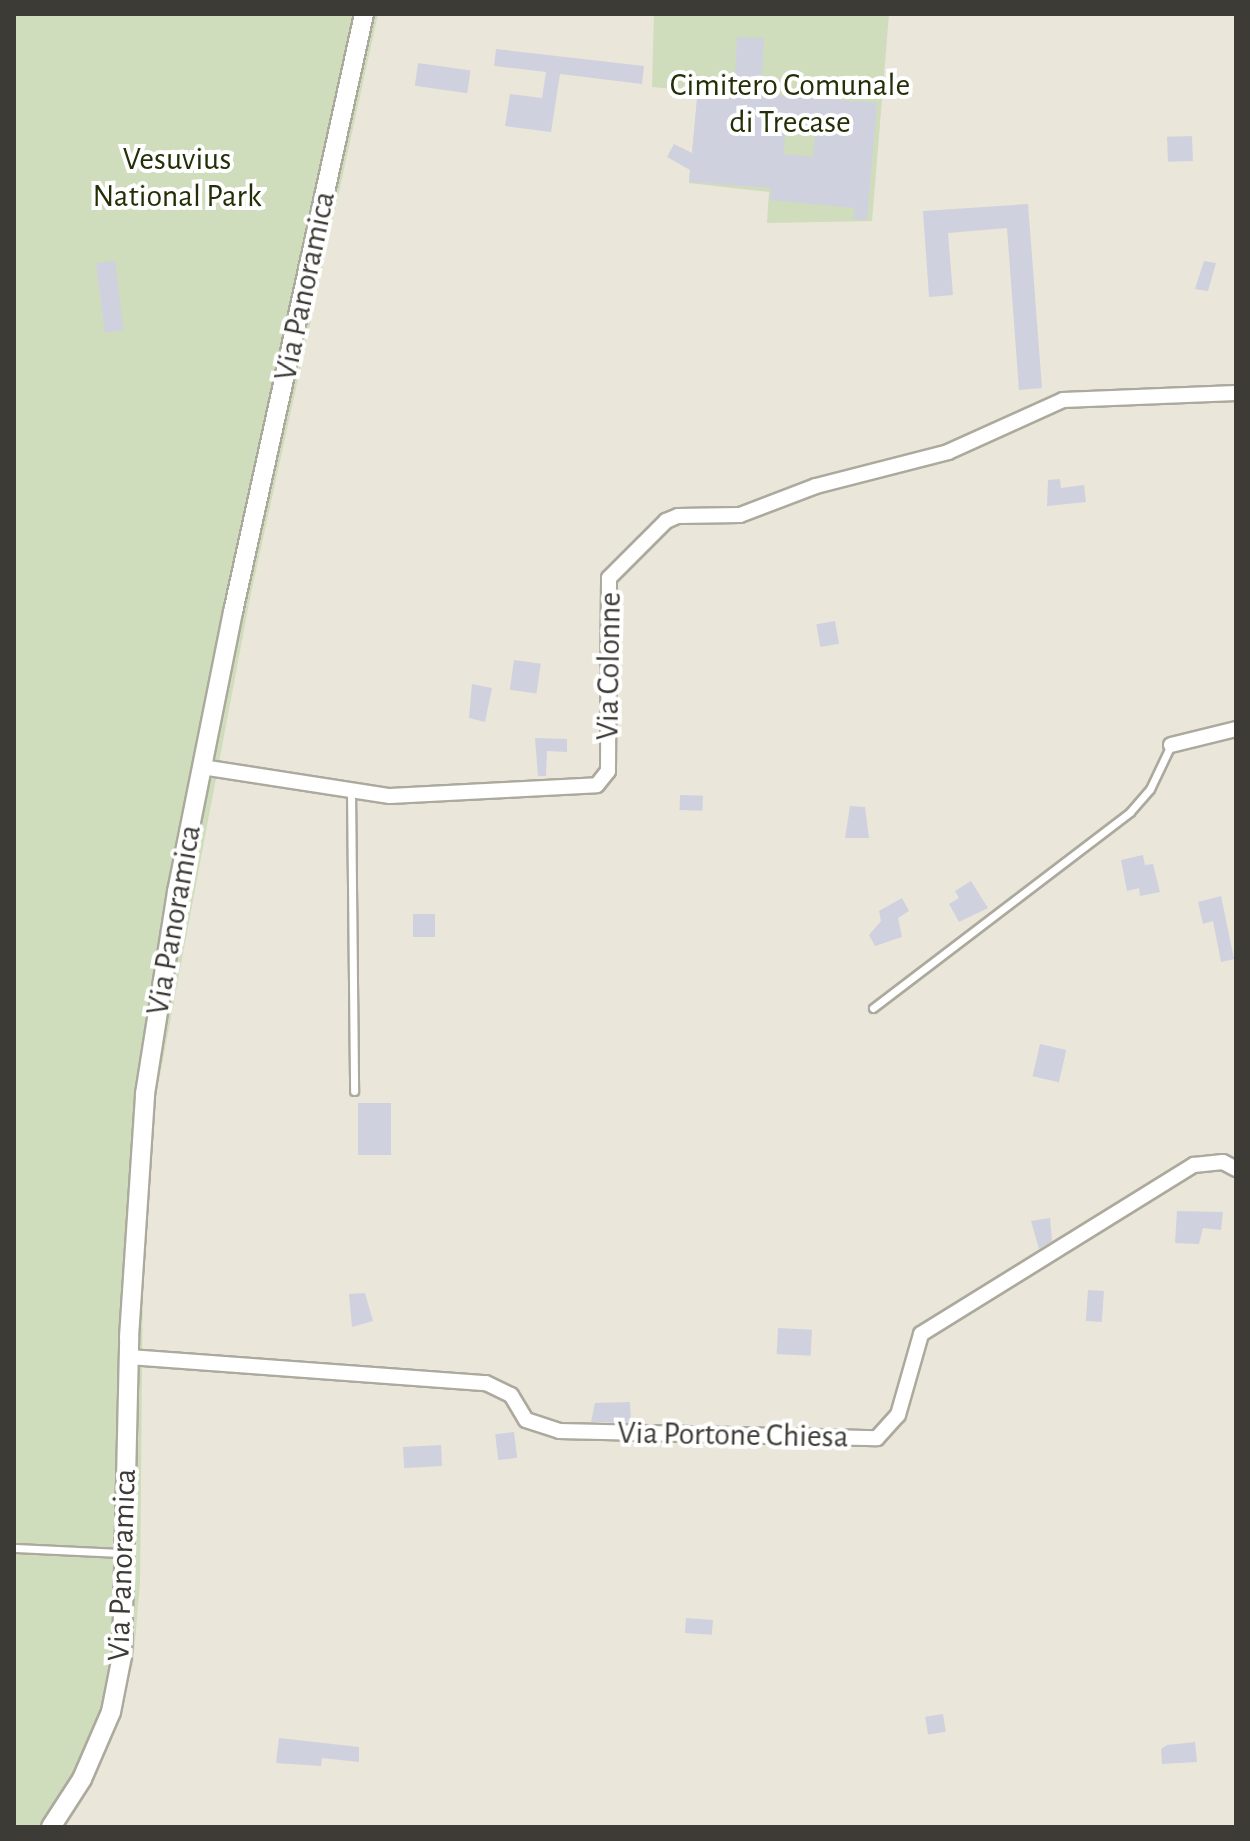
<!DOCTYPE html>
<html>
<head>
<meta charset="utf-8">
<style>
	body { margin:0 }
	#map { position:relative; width:1250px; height:1841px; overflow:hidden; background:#eae6d9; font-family:"Alegreya Sans",sans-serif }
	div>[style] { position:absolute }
	.green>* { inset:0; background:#cfddbc }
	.building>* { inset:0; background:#d0d1de; transform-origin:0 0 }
	.roads { filter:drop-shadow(2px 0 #aca99d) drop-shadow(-2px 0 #aca99d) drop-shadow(0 2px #aca99d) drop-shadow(0 -2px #aca99d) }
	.service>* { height:7px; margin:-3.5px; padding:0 3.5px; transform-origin:3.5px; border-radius:3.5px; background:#fff }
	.minor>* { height:14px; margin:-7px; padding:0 7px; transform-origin:7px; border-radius:7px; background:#fff }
	.tertiary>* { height:18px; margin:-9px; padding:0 9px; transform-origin:9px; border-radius:9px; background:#fff }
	span { translate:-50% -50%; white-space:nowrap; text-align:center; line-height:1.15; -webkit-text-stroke:8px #fff; paint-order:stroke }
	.park-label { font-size:32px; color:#233007 }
	.street-label { font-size:32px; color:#3d3b36 }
	.frame { position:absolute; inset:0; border:16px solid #3d3b36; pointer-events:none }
</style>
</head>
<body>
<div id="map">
	<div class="green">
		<i style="clip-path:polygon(14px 14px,378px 14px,250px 598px,144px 1160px,140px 1583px,133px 1664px,112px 1738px,65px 1827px,14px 1827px)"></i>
		<i style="clip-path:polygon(654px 14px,889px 14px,872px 221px,767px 223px,769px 192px,689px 183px,698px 91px,652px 87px)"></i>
	</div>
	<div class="building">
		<i style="clip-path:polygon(evenodd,737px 37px,764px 38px,761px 94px,877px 103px,867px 220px,853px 219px,855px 208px,770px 200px,771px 188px,689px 182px,690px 170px,667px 157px,674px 144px,692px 153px,698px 88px,734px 92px,737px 37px,785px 130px,815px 133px,813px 157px,784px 154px,785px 130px)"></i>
		<i style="clip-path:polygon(496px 49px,644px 66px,642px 84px,560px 74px,551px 132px,505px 126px,510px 94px,542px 98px,546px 72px,494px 66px)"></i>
		<i style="left:418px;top:63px;width:53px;height:23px;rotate:8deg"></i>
		<i style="left:1192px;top:136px;width:25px;height:25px;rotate:88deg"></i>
		<i style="clip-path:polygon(1028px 204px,1042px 388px,1019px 390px,1007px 228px,948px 233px,953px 295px,929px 297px,923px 211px)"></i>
		<i style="left:115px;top:261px;width:70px;height:19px;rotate:83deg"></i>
		<i style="clip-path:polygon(1204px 261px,1216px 263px,1208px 291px,1195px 289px)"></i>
		<i style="clip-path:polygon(1060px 479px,1061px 488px,1084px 485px,1086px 502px,1047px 506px,1048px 480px)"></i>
		<i style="left:835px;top:621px;width:23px;height:19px;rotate:80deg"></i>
		<i style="left:514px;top:660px;width:27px;height:30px;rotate:8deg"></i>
		<i style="clip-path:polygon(472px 684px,492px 688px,485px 722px,469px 718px)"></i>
		<i style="clip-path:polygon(535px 738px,567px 739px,567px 752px,547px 751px,546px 776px,538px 776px)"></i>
		<i style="left:680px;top:795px;width:23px;height:15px;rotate:2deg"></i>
		<i style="clip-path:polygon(850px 806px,865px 807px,869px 838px,845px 838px)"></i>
		<i style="clip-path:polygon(1143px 855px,1145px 865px,1153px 864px,1160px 892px,1140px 896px,1139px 888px,1127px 891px,1121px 860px)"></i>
		<i style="clip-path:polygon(971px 881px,988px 908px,959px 922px,949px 904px,959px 898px,955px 891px)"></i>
		<i style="clip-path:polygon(1221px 896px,1234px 959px,1221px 962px,1213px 921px,1203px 924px,1198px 902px)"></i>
		<i style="clip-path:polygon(902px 898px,909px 911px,898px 918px,902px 937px,875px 946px,869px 935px,881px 921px,879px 911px)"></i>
		<i style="left:413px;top:914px;width:22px;height:23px"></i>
		<i style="left:1040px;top:1044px;width:27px;height:33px;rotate:13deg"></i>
		<i style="left:358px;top:1103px;width:33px;height:52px"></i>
		<i style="clip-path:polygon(1177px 1211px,1223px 1212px,1221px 1230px,1203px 1228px,1199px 1244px,1175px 1243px)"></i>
		<i style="clip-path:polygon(1050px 1218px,1052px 1241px,1039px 1249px,1031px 1221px)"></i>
		<i style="left:1088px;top:1290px;width:16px;height:31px;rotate:4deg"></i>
		<i style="clip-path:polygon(365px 1293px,373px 1321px,352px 1327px,349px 1294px)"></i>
		<i style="left:778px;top:1328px;width:34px;height:26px;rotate:3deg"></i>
		<i style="clip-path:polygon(630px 1402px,631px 1423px,591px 1422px,595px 1403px)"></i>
		<i style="left:514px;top:1432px;width:26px;height:19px;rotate:83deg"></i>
		<i style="left:441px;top:1445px;width:21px;height:38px;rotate:87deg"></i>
		<i style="left:686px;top:1618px;width:27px;height:15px;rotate:4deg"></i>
		<i style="left:943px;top:1714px;width:18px;height:18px;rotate:81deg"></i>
		<i style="clip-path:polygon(279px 1738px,359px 1747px,359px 1762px,322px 1758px,321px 1766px,276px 1763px)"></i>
		<i style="clip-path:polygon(1195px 1742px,1197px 1762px,1162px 1764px,1161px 1749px,1167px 1745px)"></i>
	</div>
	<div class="roads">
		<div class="service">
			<i style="left:351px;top:790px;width:301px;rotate:89.4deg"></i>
			<i style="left:873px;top:1008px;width:323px;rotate:-37.3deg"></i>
			<i style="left:1130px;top:812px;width:30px;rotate:-49deg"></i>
			<i style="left:1150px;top:789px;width:49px;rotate:-64.5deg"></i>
			<i style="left:14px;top:1548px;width:108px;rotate:2.7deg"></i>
		</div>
		<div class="minor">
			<i style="left:1171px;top:745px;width:67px;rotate:-13.8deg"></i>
			<i style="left:202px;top:767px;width:190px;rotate:8.8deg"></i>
			<i style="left:390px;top:796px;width:207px;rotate:-3deg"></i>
			<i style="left:597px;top:785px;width:18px;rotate:-52deg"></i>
			<i style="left:608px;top:771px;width:193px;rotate:-89.7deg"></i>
			<i style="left:609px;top:578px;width:81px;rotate:-45deg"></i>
			<i style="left:666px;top:521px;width:13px;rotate:-23deg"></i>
			<i style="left:678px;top:516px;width:62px;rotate:-0.9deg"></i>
			<i style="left:740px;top:515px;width:81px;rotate:-20.9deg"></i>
			<i style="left:816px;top:486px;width:136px;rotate:-14.4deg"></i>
			<i style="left:948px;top:452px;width:126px;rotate:-24.3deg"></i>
			<i style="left:1063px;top:400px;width:173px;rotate:-2.3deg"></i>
			<i style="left:129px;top:1357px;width:358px;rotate:4.2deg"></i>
			<i style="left:486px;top:1383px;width:28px;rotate:26deg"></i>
			<i style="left:511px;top:1395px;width:29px;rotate:59deg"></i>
			<i style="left:526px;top:1420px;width:35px;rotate:18deg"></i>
			<i style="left:559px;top:1431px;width:318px;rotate:1.3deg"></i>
			<i style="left:877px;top:1438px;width:31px;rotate:-48deg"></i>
			<i style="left:898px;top:1415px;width:84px;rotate:-74.1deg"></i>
			<i style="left:921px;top:1334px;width:321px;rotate:-31.8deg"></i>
			<i style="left:1194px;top:1165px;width:29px;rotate:-6deg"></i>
			<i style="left:1223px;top:1162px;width:15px;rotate:28deg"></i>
		</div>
		<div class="tertiary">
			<i style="left:51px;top:1827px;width:57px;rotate:-57.1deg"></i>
			<i style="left:82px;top:1779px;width:73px;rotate:-66.6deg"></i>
			<i style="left:111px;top:1712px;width:57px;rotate:-78.9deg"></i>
			<i style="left:122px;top:1656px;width:319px;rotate:-88.7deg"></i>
			<i style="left:129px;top:1337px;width:244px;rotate:-86.2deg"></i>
			<i style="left:145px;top:1094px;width:205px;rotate:-81deg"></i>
			<i style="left:177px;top:892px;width:286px;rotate:-78.7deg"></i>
			<i style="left:233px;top:612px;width:612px;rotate:-77.64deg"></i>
		</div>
	</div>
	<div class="park-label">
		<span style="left:790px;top:104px">Cimitero Comunale<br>di Trecase</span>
		<span style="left:177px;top:178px">Vesuvius<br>National Park</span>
	</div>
	<div class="street-label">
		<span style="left:305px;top:286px;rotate:-78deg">Via Panoramica</span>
		<span style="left:609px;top:666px;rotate:-89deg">Via Colonne</span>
		<span style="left:174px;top:920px;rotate:-80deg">Via Panoramica</span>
		<span style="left:733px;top:1435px;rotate:1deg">Via Portone Chiesa</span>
		<span style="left:122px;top:1565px;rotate:-88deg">Via Panoramica</span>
	</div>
	<div class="frame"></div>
</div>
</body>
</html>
